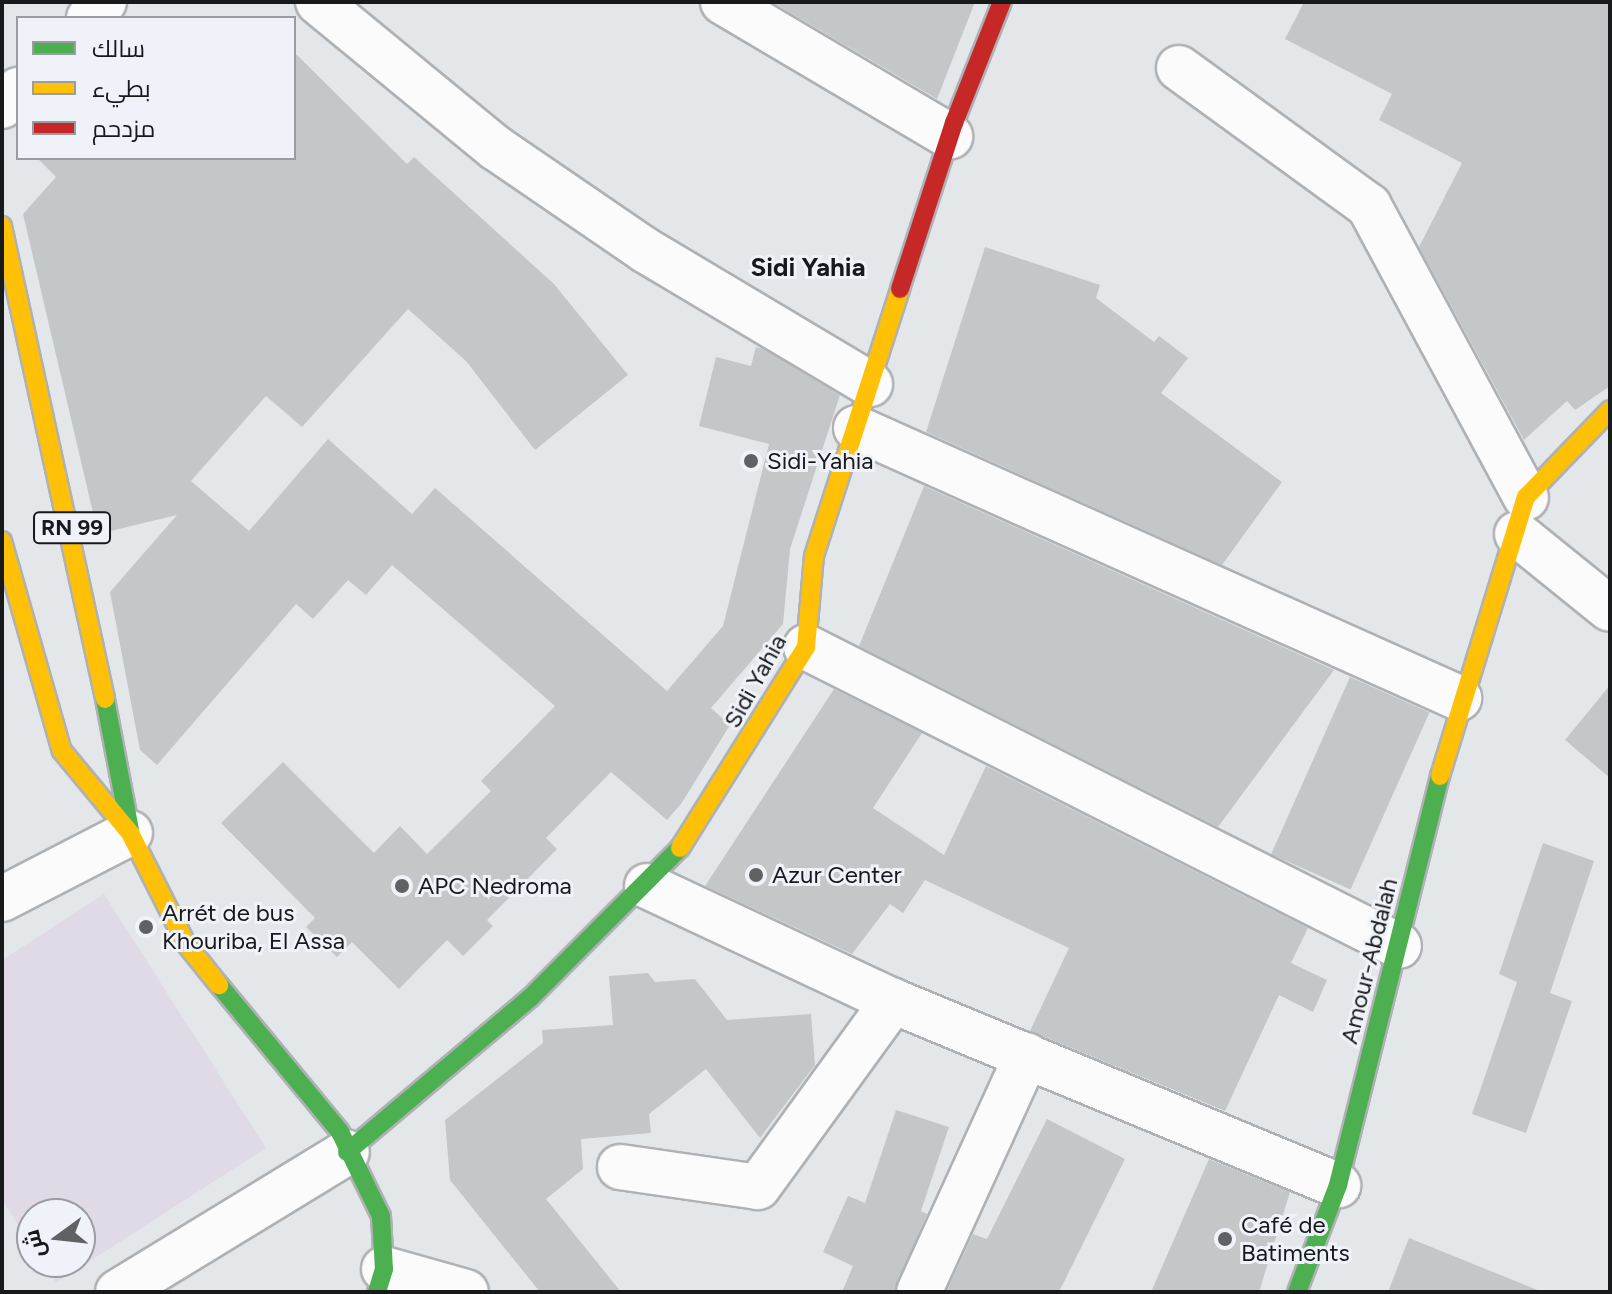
<!DOCTYPE html>
<html>
<head>
<meta charset="utf-8">
<style>
	body { margin:0 }
	#map { position:relative; width:1612px; height:1294px; overflow:hidden; background:#e4e7ea; font-family:Figtree,Cairo,sans-serif }
	div>[style] { position:absolute }
	.green>* { inset:0; background:#e0dae6 }
	.building>* { inset:0; background:#c4c7c8; transform-origin:0 0 }
	.roads { filter:drop-shadow(2px 0 #afb1b4) drop-shadow(-2px 0 #afb1b4) drop-shadow(0 2px #afb1b4) drop-shadow(0 -2px #afb1b4) }
	.street>* { height:44px; margin:-22px; padding:0 22px; transform-origin:22px; border-radius:22px; background:#fbfbfc }
	.fast>* { height:18px; margin:-9px; padding:0 9px; transform-origin:9px; border-radius:9px; background:#4caf50 }
	.slow>* { height:18px; margin:-9px; padding:0 9px; transform-origin:9px; border-radius:9px; background:#ffc107 }
	.jam>* { height:18px; margin:-9px; padding:0 9px; transform-origin:9px; border-radius:9px; background:#c62828 }
	.dots>* { width:22px; height:22px; translate:-50% -50%; box-sizing:border-box; border:4px solid #eff3f9; border-radius:50% }
	span { translate:-50% -50%; white-space:nowrap; text-align:center; line-height:1.15; -webkit-text-stroke:6px #eff3f9; paint-order:stroke }
	.shield-label span { padding:2px 6px; background:#eff3f9; border:2px solid; border-radius:6px; -webkit-text-stroke-width:0 }
	.shield-label { font-size:22px; color:#18191b; font-weight:700 }
	.poi-label { font-size:24px; color:#18191b }
	.left { translate:0 -50%; text-align:left }
	.street-label { font-size:24px; color:#18191b }
	.neighbourhood-label { font-size:26px; color:#18191b; font-weight:700 }
	.frame { position:absolute; inset:0; border:4px solid #18191b; pointer-events:none }
	.legend { position:absolute; left:16px; top:16px; width:280px; height:144px; box-sizing:border-box; background:#eff3f9; border:2px solid #999ca0; margin:0; padding:10px 14px; list-style:none; font-size:24px; color:#18191b }
	.legend li { display:flex; align-items:center; gap:16px; height:40px }
	.legend b { width:40px; border:2px solid #999ca0 }
	.north { position:absolute; left:16px; top:1198px; width:80px; height:80px; box-sizing:border-box; background:#eff3f9; border:2px solid #999ca0; border-radius:50%; rotate:255deg; font-size:22px; font-weight:700; line-height:32px; text-align:center; color:#18191b }
	.north::after { content:''; display:block; margin:auto; width:28px; height:36px; background:#5f6163; clip-path:polygon(50% 0,100% 100%,50% 72%,0 100%) }
</style>
</head>
<body>
<div id="map">
	<div class="green">
		<i style="clip-path:polygon(104px 894px,266px 1148px,56px 1283px,43px 1262px,80px 1262px,80px 1214px,32px 1214px,32px 1247px,2px 1200px,2px 960px)"></i>
	</div>
	<div class="building">
		<i style="clip-path:polygon(772px 2px,975px 2px,937px 99px)"></i>
		<i style="clip-path:polygon(1304px 2px,1610px 2px,1610px 386px,1575px 410px,1567px 401px,1524px 440px,1419px 247px,1462px 163px,1379px 120px,1392px 94px,1285px 39px)"></i>
		<i style="clip-path:polygon(294px 52px,407px 164px,414px 157px,554px 284px,628px 375px,535px 450px,466px 361px,408px 309px,302px 427px,266px 396px,191px 481px,249px 531px,328px 439px,412px 514px,435px 488px,667px 691px,723px 626px,769px 444px,699px 426px,716px 357px,751px 366px,756px 347px,763px 349px,840px 395px,790px 549px,783px 624px,711px 708px,730px 725px,681px 804px,667px 820px,611px 772px,546px 838px,557px 849px,487px 920px,493px 926px,463px 956px,447px 940px,399px 989px,352px 942px,337px 957px,306px 927px,315px 918px,221px 823px,283px 762px,374px 853px,400px 826px,427px 854px,491px 791px,481px 781px,555px 706px,392px 565px,366px 595px,348px 580px,313px 619px,296px 604px,157px 765px,140px 750px,110px 592px,177px 515px,98px 534px,23px 214px,56px 177px,37px 158px,294px 158px)"></i>
		<i style="clip-path:polygon(985px 247px,1100px 285px,1096px 298px,1154px 342px,1159px 336px,1188px 358px,1161px 393px,1282px 482px,1222px 565px,926px 432px)"></i>
		<i style="clip-path:polygon(924px 486px,1334px 670px,1218px 827px,859px 646px)"></i>
		<i style="left:1350px;top:677px;width:87px;height:194px;rotate:24deg"></i>
		<i style="clip-path:polygon(1610px 685px,1610px 778px,1565px 740px)"></i>
		<i style="clip-path:polygon(834px 689px,922px 733px,873px 808px,944px 855px,986px 766px,1308px 928px,1291px 963px,1327px 980px,1313px 1012px,1279px 995px,1225px 1111px,1030px 1031px,1069px 948px,925px 880px,903px 913px,890px 904px,852px 954px,705px 886px)"></i>
		<i style="clip-path:polygon(1543px 843px,1594px 861px,1550px 993px,1572px 1001px,1526px 1133px,1472px 1114px,1517px 982px,1499px 974px)"></i>
		<i style="clip-path:polygon(648px 973px,655px 982px,695px 979px,727px 1020px,811px 1014px,815px 1065px,760px 1138px,706px 1069px,649px 1114px,651px 1133px,581px 1139px,583px 1169px,546px 1199px,621px 1292px,540px 1292px,450px 1180px,445px 1120px,543px 1043px,542px 1030px,613px 1025px,609px 976px)"></i>
		<i style="clip-path:polygon(896px 1110px,949px 1127px,921px 1211px,927px 1214px,894px 1292px,842px 1292px,853px 1266px,823px 1252px,848px 1196px,865px 1203px)"></i>
		<i style="clip-path:polygon(1047px 1119px,1125px 1159px,1059px 1292px,946px 1292px,973px 1234px,987px 1239px)"></i>
		<i style="clip-path:polygon(1209px 1159px,1290px 1192px,1259px 1292px,1151px 1292px)"></i>
		<i style="clip-path:polygon(1409px 1238px,1540px 1291px,1539px 1292px,1388px 1292px)"></i>
	</div>
	<div class="roads">
		<div class="street">
			<i style="left:318px;top:2px;width:230px;rotate:39.4deg"></i>
			<i style="left:496px;top:148px;width:181px;rotate:34.4deg"></i>
			<i style="left:645px;top:250px;width:262px;rotate:30.8deg"></i>
			<i style="left:723px;top:2px;width:264px;rotate:30.6deg"></i>
			<i style="left:89px;top:18px;width:22px;rotate:-47deg"></i>
			<i style="left:1179px;top:68px;width:235px;rotate:36deg"></i>
			<i style="left:1369px;top:206px;width:331px;rotate:61.7deg"></i>
			<i style="left:2px;top:106px;width:23px;rotate:-45deg"></i>
			<i style="left:856px;top:428px;width:661px;rotate:24.12deg"></i>
			<i style="left:1517px;top:534px;width:119px;rotate:38.9deg"></i>
			<i style="left:806px;top:647px;width:664px;rotate:26.76deg"></i>
			<i style="left:647px;top:886px;width:272px;rotate:25.1deg"></i>
			<i style="left:893px;top:1001px;width:482px;rotate:22.5deg"></i>
			<i style="left:2px;top:899px;width:144px;rotate:-27.3deg"></i>
			<i style="left:620px;top:1167px;width:139px;rotate:8.2deg"></i>
			<i style="left:758px;top:1187px;width:230px;rotate:-54deg"></i>
			<i style="left:384px;top:1269px;width:85px;rotate:15.7deg"></i>
			<i style="left:118px;top:1292px;width:268px;rotate:-31.4deg"></i>
			<i style="left:919px;top:1292px;width:260px;rotate:-65.5deg"></i>
		</div>
		<div class="fast">
			<i style="left:105px;top:699px;width:133px;rotate:79.2deg"></i>
			<i style="left:219px;top:985px;width:190px;rotate:50.5deg"></i>
			<i style="left:340px;top:1132px;width:93px;rotate:64deg"></i>
			<i style="left:381px;top:1216px;width:53px;rotate:86.8deg"></i>
			<i style="left:384px;top:1269px;width:24px;rotate:107deg"></i>
			<i style="left:347px;top:1152px;width:239px;rotate:-40.1deg"></i>
			<i style="left:530px;top:998px;width:212px;rotate:-45deg"></i>
			<i style="left:1297px;top:1292px;width:115px;rotate:-69deg"></i>
			<i style="left:1338px;top:1185px;width:422px;rotate:-76deg"></i>
		</div>
		<div class="slow">
			<i style="left:2px;top:226px;width:484px;rotate:77.7deg"></i>
			<i style="left:2px;top:541px;width:218px;rotate:74.1deg"></i>
			<i style="left:62px;top:751px;width:107px;rotate:50.3deg"></i>
			<i style="left:130px;top:833px;width:124px;rotate:63.2deg"></i>
			<i style="left:186px;top:944px;width:53px;rotate:51.2deg"></i>
			<i style="left:1440px;top:776px;width:292px;rotate:-72.9deg"></i>
			<i style="left:1526px;top:497px;width:121px;rotate:-46deg"></i>
			<i style="left:680px;top:848px;width:237px;rotate:-57.9deg"></i>
			<i style="left:806px;top:647px;width:91px;rotate:-85deg"></i>
			<i style="left:814px;top:556px;width:281px;rotate:-72.1deg"></i>
		</div>
		<div class="jam">
			<i style="left:900px;top:289px;width:175px;rotate:-72deg"></i>
			<i style="left:954px;top:123px;width:130px;rotate:-68.4deg"></i>
		</div>
	</div>
	<div class="dots">
		<i style="left:751px;top:461px;background:#5f6163"></i>
		<i style="left:756px;top:875px;background:#5f6163"></i>
		<i style="left:402px;top:886px;background:#5f6163"></i>
		<i style="left:146px;top:927px;background:#5f6163"></i>
		<i style="left:1225px;top:1239px;background:#5f6163"></i>
	</div>
	<div class="shield-label">
		<span style="left:72px;top:528px">RN 99</span>
	</div>
	<div class="poi-label">
		<span class="left" style="left:767px;top:461px">Sidi-Yahia</span>
		<span class="left" style="left:772px;top:875px">Azur Center</span>
		<span class="left" style="left:418px;top:886px">APC Nedroma</span>
		<span class="left" style="left:162px;top:927px">Arrét de bus<br>Khouriba, El Assa</span>
		<span class="left" style="left:1241px;top:1239px">Café de<br>Batiments</span>
	</div>
	<div class="street-label">
		<span style="left:755px;top:681px;rotate:-61deg">Sidi Yahia</span>
		<span style="left:1369px;top:961px;rotate:-76deg">Amour-Abdalah</span>
	</div>
	<div class="neighbourhood-label">
		<span style="left:808px;top:268px">Sidi Yahia</span>
	</div>
	<div class="frame"></div>
	<ul class="legend">
	<li><b style="height:10px;background:#4caf50"></b>سالك</li>
	<li><b style="height:10px;background:#ffc107"></b>بطيء</li>
	<li><b style="height:10px;background:#c62828"></b>مزدحم</li>
	</ul>
	<div class="north">ش</div>
</div>
</body>
</html>
